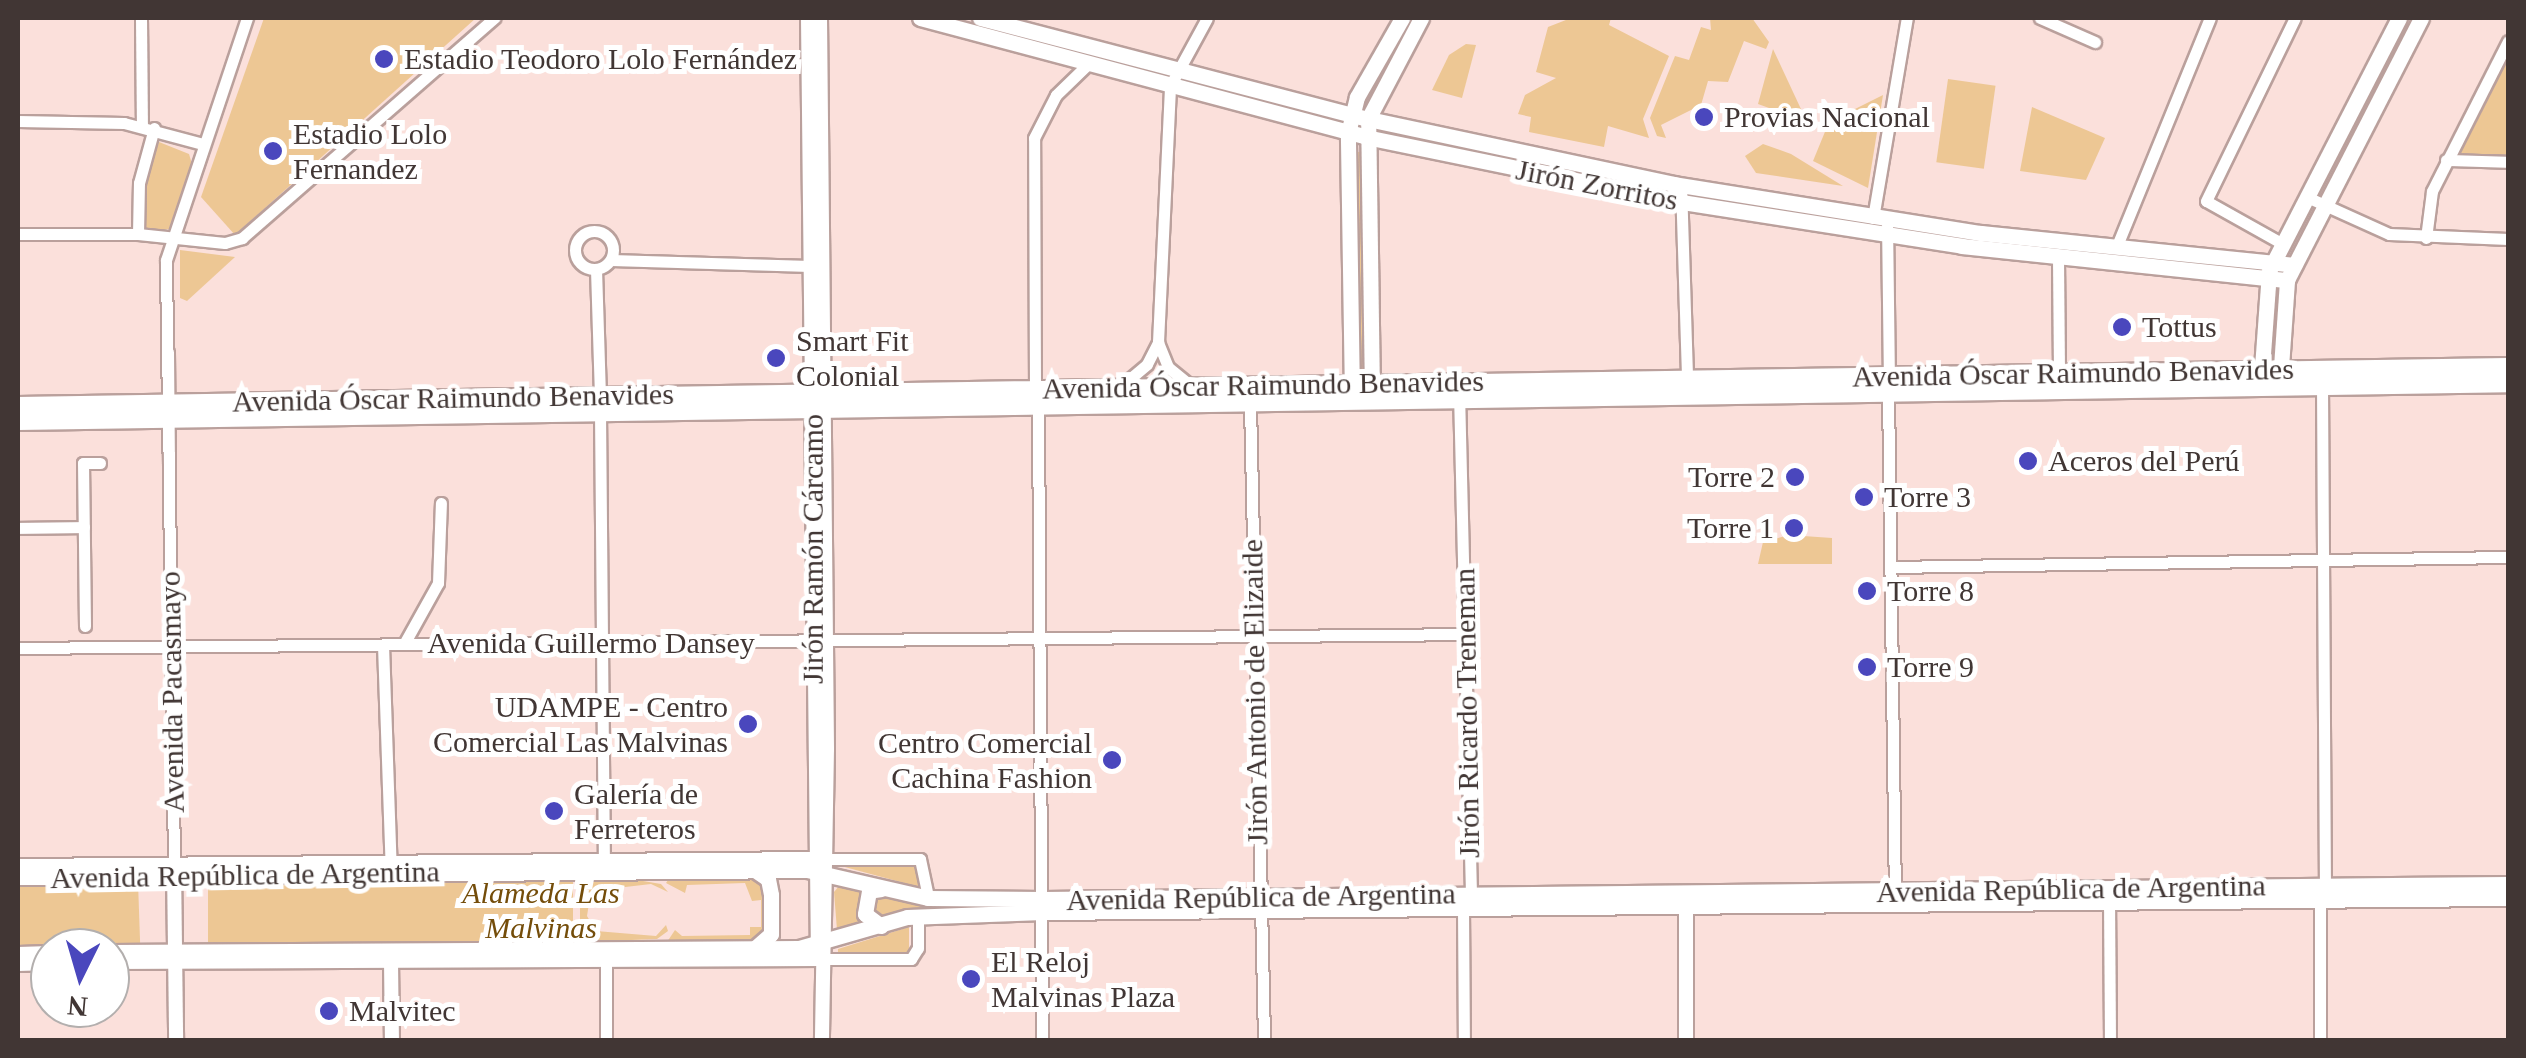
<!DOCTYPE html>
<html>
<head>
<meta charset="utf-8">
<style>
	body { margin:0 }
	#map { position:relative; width:2526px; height:1058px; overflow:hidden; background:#fbe0db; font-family:"Times New Roman",serif }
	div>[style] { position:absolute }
	.green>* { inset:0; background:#edc794; transform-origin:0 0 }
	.roads { filter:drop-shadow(2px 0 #baa09c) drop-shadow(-2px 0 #baa09c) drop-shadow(0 2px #baa09c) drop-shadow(0 -2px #baa09c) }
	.minor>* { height:11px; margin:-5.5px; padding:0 5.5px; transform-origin:5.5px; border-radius:5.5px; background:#fff }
	.minor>.ring { margin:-5.5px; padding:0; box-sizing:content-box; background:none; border:11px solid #fff; border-radius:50% }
	.tertiary>* { height:14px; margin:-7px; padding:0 7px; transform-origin:7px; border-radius:7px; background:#fff }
	.secondary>* { height:15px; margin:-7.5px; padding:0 7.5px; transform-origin:7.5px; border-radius:7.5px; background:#fff }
	.primary>* { height:18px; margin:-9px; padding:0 9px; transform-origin:9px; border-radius:9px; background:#fff }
	.dots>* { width:28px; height:28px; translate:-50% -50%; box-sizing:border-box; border:5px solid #fff; border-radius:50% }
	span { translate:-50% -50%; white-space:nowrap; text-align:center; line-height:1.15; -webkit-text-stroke:10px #fff; paint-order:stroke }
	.poi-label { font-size:30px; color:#413634 }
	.left { translate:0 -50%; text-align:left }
	.right { translate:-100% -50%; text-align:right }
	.street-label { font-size:30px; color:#413634 }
	.park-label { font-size:30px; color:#744d0a; font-style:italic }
	.frame { position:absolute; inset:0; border:20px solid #413634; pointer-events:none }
	.north { position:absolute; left:30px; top:928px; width:100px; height:100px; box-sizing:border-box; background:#fff; border:2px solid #b3afae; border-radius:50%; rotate:185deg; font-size:28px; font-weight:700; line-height:40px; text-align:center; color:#413634 }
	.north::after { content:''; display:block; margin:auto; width:35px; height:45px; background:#4a47bd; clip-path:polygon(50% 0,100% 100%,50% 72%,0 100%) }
</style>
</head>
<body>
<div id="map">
	<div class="green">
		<i style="clip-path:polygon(264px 18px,476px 18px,235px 235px,201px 197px)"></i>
		<i style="clip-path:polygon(1571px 18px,1611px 18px,1609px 25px,1669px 56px,1643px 119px,1649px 138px,1608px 126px,1604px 147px,1529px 132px,1531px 117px,1518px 114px,1525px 95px,1556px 78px,1536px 72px,1548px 27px)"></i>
		<i style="clip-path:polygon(1710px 18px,1752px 18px,1769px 42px,1766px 49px,1744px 41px,1728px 82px,1708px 81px,1701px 105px,1661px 125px,1666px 138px,1657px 136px,1650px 118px,1675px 56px,1689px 60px,1701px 27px,1711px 30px)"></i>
		<i style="clip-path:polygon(1466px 44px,1476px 45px,1462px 98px,1432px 90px,1449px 55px)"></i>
		<i style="clip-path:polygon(1773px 49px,1807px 122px,1758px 104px)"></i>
		<i style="clip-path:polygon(2498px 61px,2508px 66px,2508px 158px,2447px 160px)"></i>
		<i style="left:1948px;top:79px;width:48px;height:84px;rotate:8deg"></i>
		<i style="clip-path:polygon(1883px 95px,1868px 188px,1813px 161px,1829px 122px)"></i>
		<i style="clip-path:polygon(2032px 107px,2105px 138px,2086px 180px,2020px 171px)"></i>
		<i style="clip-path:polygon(159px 142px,189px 154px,192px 164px,169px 229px,143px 234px,141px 190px)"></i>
		<i style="clip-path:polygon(1763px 144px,1791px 154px,1843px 186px,1756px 173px,1745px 156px)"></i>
		<i style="clip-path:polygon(1354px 152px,1362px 152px,1365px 377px,1359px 377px)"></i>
		<i style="clip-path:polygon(180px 250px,235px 257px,187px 301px,180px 298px)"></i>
		<i style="clip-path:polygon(1789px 535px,1832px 538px,1832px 564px,1758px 564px,1763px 542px)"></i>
		<i style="clip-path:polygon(916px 859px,919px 887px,841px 866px,841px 864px)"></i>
		<i style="clip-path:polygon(670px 877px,755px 877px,763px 888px,762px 935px,753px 942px,667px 942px,675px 930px,682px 936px,750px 935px,750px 927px,761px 927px,761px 900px,752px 901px,745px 883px,687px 885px,685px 893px,666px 883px)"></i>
		<i style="left:573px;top:878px;width:65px;height:365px;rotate:90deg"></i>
		<i style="clip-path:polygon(625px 878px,661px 884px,668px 892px,651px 884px,591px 891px,587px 916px,596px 931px,656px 936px,666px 925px,668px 931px,657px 939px,580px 942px,580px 879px)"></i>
		<i style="left:138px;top:882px;width:64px;height:120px;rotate:88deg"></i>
		<i style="clip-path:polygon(839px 886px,845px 887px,927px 907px,837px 930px,834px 892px)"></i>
		<i style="clip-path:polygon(909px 927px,909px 954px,838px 956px,838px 949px)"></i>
	</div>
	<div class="roads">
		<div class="minor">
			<i style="left:141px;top:18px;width:107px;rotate:89.5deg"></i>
			<i style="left:2040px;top:18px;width:60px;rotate:23.6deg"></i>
			<i style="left:18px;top:121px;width:106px;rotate:1.1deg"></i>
			<i style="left:124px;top:123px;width:82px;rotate:14.9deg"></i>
			<i style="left:2446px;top:160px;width:62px;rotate:1.8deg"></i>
			<i style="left:1681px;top:185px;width:193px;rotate:88.2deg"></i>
			<i style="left:2307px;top:197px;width:90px;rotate:24.3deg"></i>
			<i style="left:2389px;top:234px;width:119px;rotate:2.4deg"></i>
			<i style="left:1873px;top:218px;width:203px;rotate:-80.4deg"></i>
			<i style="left:1887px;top:220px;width:156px;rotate:89.3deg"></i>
			<i class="ring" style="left:575px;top:231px;width:27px;height:27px"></i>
			<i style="left:18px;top:234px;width:120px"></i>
			<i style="left:138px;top:234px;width:87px;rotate:5.9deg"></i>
			<i style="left:225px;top:243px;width:18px;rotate:-16deg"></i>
			<i style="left:242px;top:238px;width:335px;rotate:-41.1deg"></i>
			<i style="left:138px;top:234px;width:51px;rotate:-88.9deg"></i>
			<i style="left:139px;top:183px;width:57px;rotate:-74.7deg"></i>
			<i style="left:2426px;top:238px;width:47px;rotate:-82.7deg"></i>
			<i style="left:2432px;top:191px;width:168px;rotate:-63.1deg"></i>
			<i style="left:2283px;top:244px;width:88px;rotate:-150.8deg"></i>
			<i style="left:2206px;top:201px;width:203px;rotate:-64.1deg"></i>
			<i style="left:2116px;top:248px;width:248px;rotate:-67.8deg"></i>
			<i style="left:2058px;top:258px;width:116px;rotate:89.5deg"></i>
			<i style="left:611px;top:260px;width:199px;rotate:1.7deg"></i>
			<i style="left:596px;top:269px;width:126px;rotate:88.2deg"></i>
			<i style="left:168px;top:352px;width:112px;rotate:89.5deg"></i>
			<i style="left:1190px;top:385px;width:28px;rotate:-141deg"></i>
			<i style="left:1168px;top:367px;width:27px;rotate:-112deg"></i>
			<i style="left:1158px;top:342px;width:256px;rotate:-87.3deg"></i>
			<i style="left:1170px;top:86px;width:77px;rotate:-61.4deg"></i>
			<i style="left:2322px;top:385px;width:502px;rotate:89.66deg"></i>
			<i style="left:1120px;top:387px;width:35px;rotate:-40deg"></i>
			<i style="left:1147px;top:364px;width:25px;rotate:-63deg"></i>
			<i style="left:1035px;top:389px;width:251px;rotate:-90.2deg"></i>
			<i style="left:1034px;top:138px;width:48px;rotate:-62.9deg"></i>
			<i style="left:1056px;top:95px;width:45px;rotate:-44.1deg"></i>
			<i style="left:1459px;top:392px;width:503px;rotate:88.63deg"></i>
			<i style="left:1471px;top:895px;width:16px;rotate:120deg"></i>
			<i style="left:1463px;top:909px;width:131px;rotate:89.6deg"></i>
			<i style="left:1888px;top:392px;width:505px;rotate:89.21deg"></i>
			<i style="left:1250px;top:403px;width:637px;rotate:88.74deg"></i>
			<i style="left:1038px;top:405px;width:635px;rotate:89.64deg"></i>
			<i style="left:600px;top:411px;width:457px;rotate:89.5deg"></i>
			<i style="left:18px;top:528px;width:66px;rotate:-0.9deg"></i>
			<i style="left:1891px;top:567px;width:617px;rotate:-0.93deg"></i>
			<i style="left:85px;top:626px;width:163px;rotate:-90.7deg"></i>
			<i style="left:83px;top:463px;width:17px"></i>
			<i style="left:404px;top:644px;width:70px;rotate:-60.9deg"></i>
			<i style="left:438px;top:583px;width:80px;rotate:-87.9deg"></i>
			<i style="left:383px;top:645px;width:225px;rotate:88deg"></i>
			<i style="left:18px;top:648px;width:1447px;rotate:-0.55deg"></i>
			<i style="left:827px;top:859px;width:93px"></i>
			<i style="left:920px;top:859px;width:40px;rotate:78deg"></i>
			<i style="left:174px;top:865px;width:605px;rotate:-90.76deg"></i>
			<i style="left:166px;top:260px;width:255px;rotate:-71.5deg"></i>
			<i style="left:2109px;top:897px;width:143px;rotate:89.6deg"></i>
			<i style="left:821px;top:959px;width:90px"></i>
			<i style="left:911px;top:959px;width:13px;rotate:-58deg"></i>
			<i style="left:918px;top:948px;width:32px;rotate:-90deg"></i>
			<i style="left:606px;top:1040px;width:81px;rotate:-90deg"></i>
			<i style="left:2320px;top:1040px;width:139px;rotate:-90deg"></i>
		</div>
		<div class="tertiary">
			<i style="left:808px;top:18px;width:933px;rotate:89.39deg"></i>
			<i style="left:820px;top:18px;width:731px;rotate:89.45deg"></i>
			<i style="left:827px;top:749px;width:291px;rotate:91deg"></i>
			<i style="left:18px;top:866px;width:803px;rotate:-0.5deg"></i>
			<i style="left:174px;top:866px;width:174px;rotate:89.3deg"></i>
			<i style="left:391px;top:961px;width:79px;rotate:89.3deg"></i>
			<i style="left:110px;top:962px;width:711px;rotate:-0.24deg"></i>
			<i style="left:18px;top:964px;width:32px;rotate:-2deg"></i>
			<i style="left:1686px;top:1040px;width:144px;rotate:-90deg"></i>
		</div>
		<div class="secondary">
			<i style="left:920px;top:18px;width:462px;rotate:14.9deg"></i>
			<i style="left:1366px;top:137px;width:323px;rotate:11.6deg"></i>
			<i style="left:1682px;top:202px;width:283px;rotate:8.9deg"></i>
			<i style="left:1962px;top:246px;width:327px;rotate:6deg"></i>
			<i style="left:980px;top:18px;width:401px;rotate:14.6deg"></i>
			<i style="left:1368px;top:119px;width:313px;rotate:12deg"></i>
			<i style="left:1674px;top:184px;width:311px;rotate:9.1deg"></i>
			<i style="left:1981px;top:233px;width:315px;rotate:5.8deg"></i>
			<i style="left:2261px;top:381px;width:110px;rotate:-85.8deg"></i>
			<i style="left:2269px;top:271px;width:284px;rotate:-62.8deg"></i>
			<i style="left:2280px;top:381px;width:101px;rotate:-86deg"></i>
			<i style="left:2287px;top:280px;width:294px;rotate:-62.9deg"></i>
			<i style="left:1372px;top:395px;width:276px;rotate:-90.8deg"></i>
			<i style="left:1368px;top:119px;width:114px;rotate:-62.3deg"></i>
			<i style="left:1352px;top:396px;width:263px;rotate:-90.9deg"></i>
			<i style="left:1348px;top:133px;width:37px;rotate:-76deg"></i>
			<i style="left:1357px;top:97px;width:91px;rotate:-60.3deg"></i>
			<i style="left:755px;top:870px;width:16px;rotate:35deg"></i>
			<i style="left:768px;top:879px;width:16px;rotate:79deg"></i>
			<i style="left:771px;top:895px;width:39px;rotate:90deg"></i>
			<i style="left:771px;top:934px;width:20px;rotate:139deg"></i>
			<i style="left:18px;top:877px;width:789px;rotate:-0.51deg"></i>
			<i style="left:807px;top:870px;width:124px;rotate:13deg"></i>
			<i style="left:928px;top:898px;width:115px;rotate:0.5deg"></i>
			<i style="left:1043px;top:899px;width:1465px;rotate:-0.59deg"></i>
			<i style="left:881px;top:889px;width:12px;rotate:171deg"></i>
			<i style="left:869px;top:891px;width:23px;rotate:100deg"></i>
			<i style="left:865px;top:914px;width:20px;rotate:37deg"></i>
			<i style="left:110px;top:952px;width:689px;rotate:-0.33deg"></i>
			<i style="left:799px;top:948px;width:112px;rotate:-16deg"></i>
			<i style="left:907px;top:917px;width:136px;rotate:-2.1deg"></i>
			<i style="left:1043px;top:912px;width:1465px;rotate:-0.55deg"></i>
			<i style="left:18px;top:954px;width:32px;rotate:-2deg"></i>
		</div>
		<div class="primary">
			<i style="left:18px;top:406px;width:2490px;rotate:-0.9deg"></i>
			<i style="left:18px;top:421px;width:2490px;rotate:-0.87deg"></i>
		</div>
	</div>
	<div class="dots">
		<i style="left:384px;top:59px;background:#4a47bd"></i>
		<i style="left:1704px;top:117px;background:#4a47bd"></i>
		<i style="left:273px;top:151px;background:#4a47bd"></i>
		<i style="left:2122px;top:327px;background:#4a47bd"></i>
		<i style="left:776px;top:358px;background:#4a47bd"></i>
		<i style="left:2028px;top:461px;background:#4a47bd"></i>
		<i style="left:1795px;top:477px;background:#4a47bd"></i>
		<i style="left:1864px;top:497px;background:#4a47bd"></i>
		<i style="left:1794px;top:528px;background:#4a47bd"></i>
		<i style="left:1867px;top:591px;background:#4a47bd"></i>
		<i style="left:1867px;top:667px;background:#4a47bd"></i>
		<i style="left:748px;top:724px;background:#4a47bd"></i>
		<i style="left:1112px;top:760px;background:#4a47bd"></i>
		<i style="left:554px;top:811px;background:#4a47bd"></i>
		<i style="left:971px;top:979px;background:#4a47bd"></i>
		<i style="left:329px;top:1011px;background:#4a47bd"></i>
	</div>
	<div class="poi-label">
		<span class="left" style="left:404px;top:59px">Estadio Teodoro Lolo Fernández</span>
		<span class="left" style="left:1724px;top:117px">Provias Nacional</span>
		<span class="left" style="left:293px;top:151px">Estadio Lolo<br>Fernandez</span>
		<span class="left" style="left:2142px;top:327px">Tottus</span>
		<span class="left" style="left:796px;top:358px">Smart Fit<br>Colonial</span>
		<span class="left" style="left:2048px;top:461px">Aceros del Perú</span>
		<span class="right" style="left:1775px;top:477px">Torre 2</span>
		<span class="left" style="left:1884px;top:497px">Torre 3</span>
		<span class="right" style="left:1774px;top:528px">Torre 1</span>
		<span class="left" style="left:1887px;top:591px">Torre 8</span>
		<span class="left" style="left:1887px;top:667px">Torre 9</span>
		<span class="right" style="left:728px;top:724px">UDAMPE - Centro<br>Comercial Las Malvinas</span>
		<span class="right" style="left:1092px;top:760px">Centro Comercial<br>Cachina Fashion</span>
		<span class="left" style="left:574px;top:811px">Galería de<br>Ferreteros</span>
		<span class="left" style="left:991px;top:979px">El Reloj<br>Malvinas Plaza</span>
		<span class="left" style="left:349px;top:1011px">Malvitec</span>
	</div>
	<div class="street-label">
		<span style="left:1597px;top:185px;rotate:11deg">Jirón Zorritos</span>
		<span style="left:2073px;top:373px;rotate:-1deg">Avenida Óscar Raimundo Benavides</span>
		<span style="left:1263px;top:385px;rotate:-1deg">Avenida Óscar Raimundo Benavides</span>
		<span style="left:453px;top:398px;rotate:-1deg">Avenida Óscar Raimundo Benavides</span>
		<span style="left:813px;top:549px;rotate:-90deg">Jirón Ramón Cárcamo</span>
		<span style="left:591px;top:643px">Avenida Guillermo Dansey</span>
		<span style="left:172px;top:692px;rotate:-91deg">Avenida Pacasmayo</span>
		<span style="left:1255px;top:692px;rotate:-91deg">Jirón Antonio de Elizaide</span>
		<span style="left:1467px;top:713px;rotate:-91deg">Jirón Ricardo Treneman</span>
		<span style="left:245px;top:875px;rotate:-1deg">Avenida República de Argentina</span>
		<span style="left:2071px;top:889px;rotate:-1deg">Avenida República de Argentina</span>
		<span style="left:1261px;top:897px;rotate:-1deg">Avenida República de Argentina</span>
	</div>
	<div class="park-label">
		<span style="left:541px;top:910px">Alameda Las<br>Malvinas</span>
	</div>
	<div class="frame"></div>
	<div class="north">N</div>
</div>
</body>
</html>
